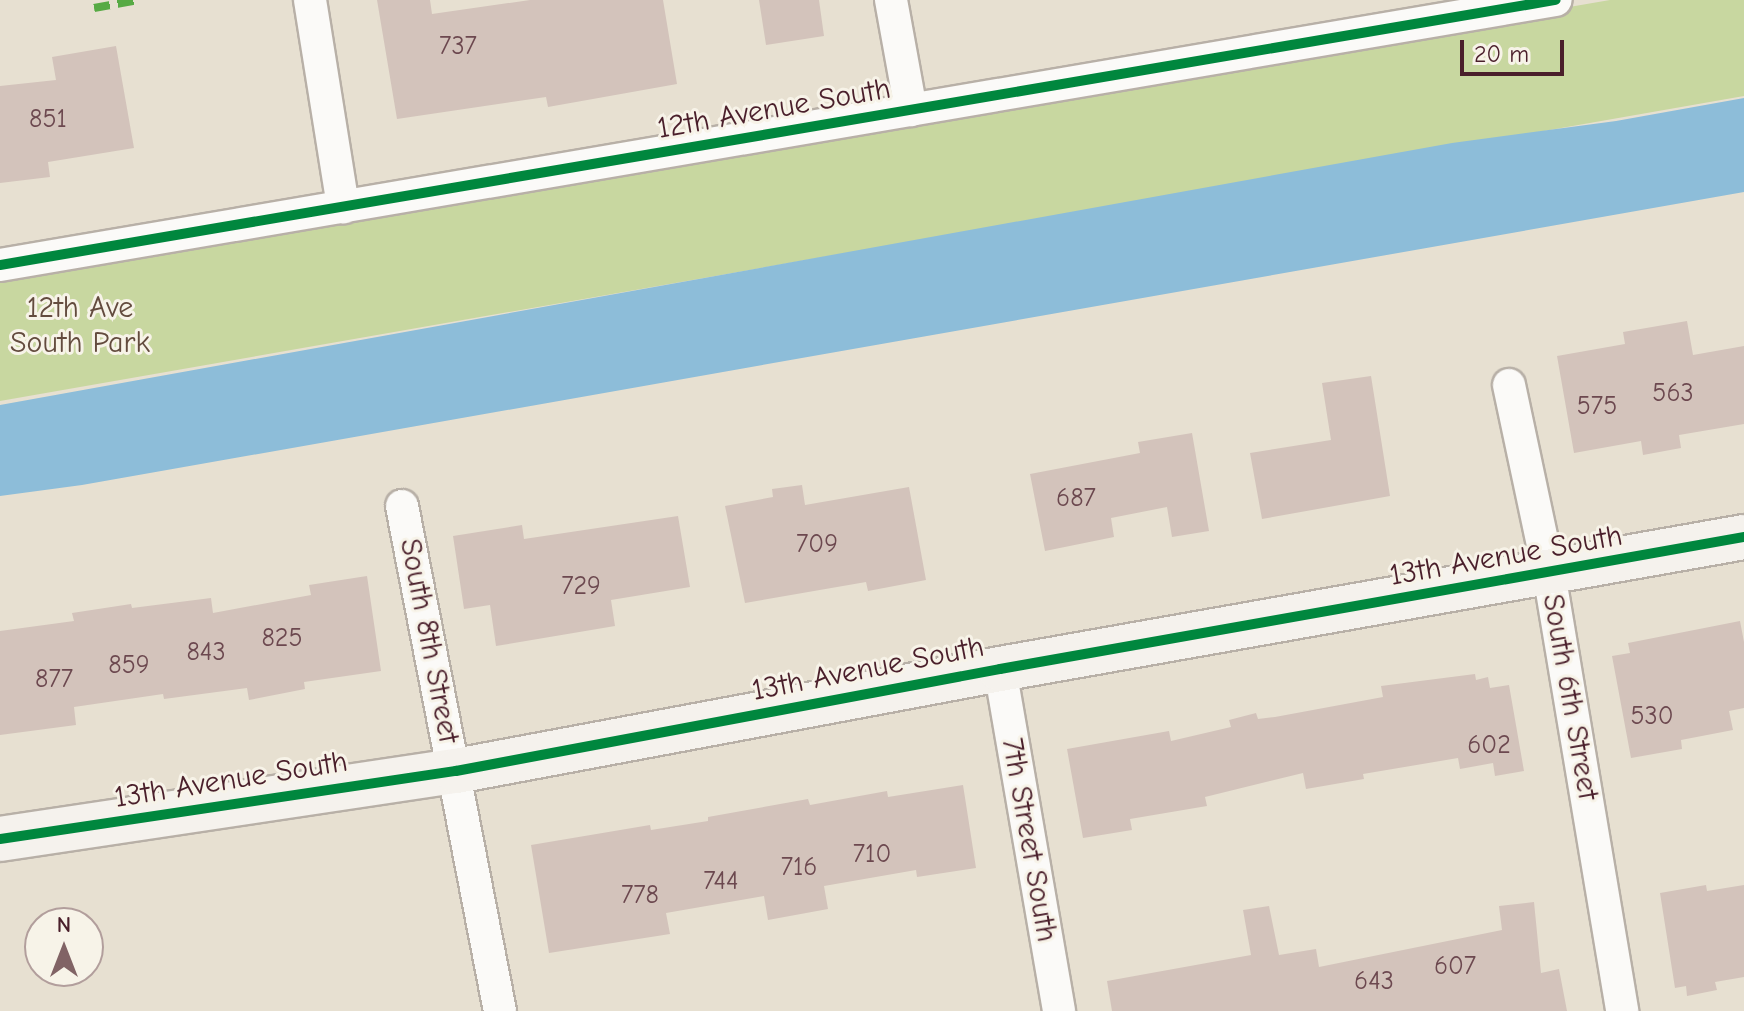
<!DOCTYPE html>
<html>
<head>
<meta charset="utf-8">
<style>
	body { margin:0 }
	#map { position:relative; width:1744px; height:1011px; overflow:hidden; background:#e7e0d1; font-family:"Comic Neue",sans-serif }
	div>[style] { position:absolute }
	.green>* { inset:0; background:#c8d7a0 }
	.water>* { inset:0; background:#8dbdd9 }
	.building>* { inset:0; background:#d3c3bb }
	.roads { filter:drop-shadow(2px 0 #b8b0a7) drop-shadow(-2px 0 #b8b0a7) drop-shadow(0 2px #b8b0a7) drop-shadow(0 -2px #b8b0a7) }
	.street>* { height:32px; margin:-16px; padding:0 16px; transform-origin:16px; border-radius:16px; background:#fbfaf8 }
	.secondary>* { height:44px; margin:-22px; padding:0 22px; transform-origin:22px; border-radius:22px; background:#f5f2ed }
	.quiet>* { height:8px; margin-top:-4px; transform-origin:0; background:repeating-linear-gradient(90deg,#57aa44 0 16px,transparent 0 24px) }
	.cycleway>* { height:10px; margin:-5px; padding:0 5px; transform-origin:5px; border-radius:5px; background:#00873e }
	span { translate:-50% -50%; white-space:nowrap; text-align:center; line-height:1.15; -webkit-text-stroke:6px #f7f3e8; paint-order:stroke }
	.number-label { font-size:26px; color:#6c484f }
	.number-label span { -webkit-text-stroke-width:0 }
	.street-label { font-size:30px; color:#4a1f2b }
	.park-label { font-size:30px; color:#634b3e }
	.north { position:absolute; left:24px; top:907px; width:80px; height:80px; box-sizing:border-box; background:#f7f3e8; border:2px solid #b29e9c; border-radius:50%; rotate:0deg; font-size:22px; font-weight:700; line-height:32px; text-align:center; color:#4a1f2b }
	.north::after { content:''; display:block; margin:auto; width:28px; height:36px; background:#816365; clip-path:polygon(50% 0,100% 100%,50% 72%,0 100%) }
	.scale { position:absolute; left:1460px; top:40px; width:104px; height:36px; box-sizing:border-box; border:4px solid #4a1f2b; border-top:0; padding-left:10px; font-size:24px; line-height:28px; white-space:nowrap; color:#4a1f2b; -webkit-text-stroke:6px #f7f3e8; paint-order:stroke }
</style>
</head>
<body>
<div id="map">
	<div class="green">
		<i style="clip-path:polygon(1610px 0,1744px 0,1744px 96px,0 401px,0 276px)"></i>
	</div>
	<div class="water">
		<i style="clip-path:polygon(1744px 98px,1744px 192px,82px 485px,0 496px,0 405px,1452px 143px,1616px 121px)"></i>
	</div>
	<div class="building">
		<i style="clip-path:polygon(377px 0,430px 0,432px 14px,530px 0,663px 0,677px 84px,548px 107px,546px 97px,397px 119px)"></i>
		<i style="clip-path:polygon(759px 0,819px 0,824px 36px,766px 45px)"></i>
		<i style="clip-path:polygon(116px 46px,134px 148px,48px 162px,50px 177px,0 183px,0 86px,56px 80px,52px 57px)"></i>
		<i style="clip-path:polygon(1687px 321px,1693px 355px,1744px 346px,1744px 424px,1679px 435px,1681px 448px,1643px 455px,1641px 441px,1574px 453px,1557px 356px,1625px 344px,1623px 332px)"></i>
		<i style="clip-path:polygon(1371px 376px,1390px 496px,1262px 519px,1250px 453px,1331px 440px,1322px 383px)"></i>
		<i style="clip-path:polygon(1192px 433px,1209px 531px,1172px 537px,1167px 507px,1111px 518px,1114px 537px,1045px 551px,1030px 474px,1140px 453px,1138px 442px)"></i>
		<i style="clip-path:polygon(802px 485px,805px 505px,909px 487px,926px 580px,868px 591px,866px 582px,745px 603px,725px 506px,773px 497px,772px 489px)"></i>
		<i style="clip-path:polygon(678px 516px,690px 587px,611px 600px,615px 626px,496px 646px,490px 605px,464px 609px,453px 536px,522px 525px,524px 539px)"></i>
		<i style="clip-path:polygon(367px 576px,381px 671px,304px 682px,305px 689px,249px 700px,247px 688px,164px 699px,163px 694px,74px 707px,76px 725px,0 735px,0 631px,74px 621px,72px 613px,131px 604px,132px 608px,211px 598px,213px 613px,311px 595px,309px 585px)"></i>
		<i style="clip-path:polygon(1740px 621px,1744px 642px,1744px 708px,1729px 711px,1733px 730px,1681px 740px,1682px 749px,1631px 758px,1612px 656px,1630px 653px,1628px 643px)"></i>
		<i style="clip-path:polygon(1475px 674px,1476px 680px,1488px 677px,1490px 688px,1509px 685px,1524px 771px,1495px 776px,1493px 763px,1460px 769px,1458px 758px,1363px 774px,1364px 779px,1306px 789px,1303px 773px,1205px 797px,1207px 806px,1130px 819px,1132px 830px,1083px 838px,1067px 749px,1169px 731px,1171px 741px,1231px 727px,1229px 720px,1256px 713px,1258px 719px,1275px 717px,1383px 697px,1381px 686px)"></i>
		<i style="clip-path:polygon(963px 785px,976px 868px,917px 877px,916px 870px,824px 886px,828px 909px,768px 920px,764px 896px,666px 913px,670px 934px,549px 953px,531px 845px,650px 825px,651px 830px,708px 821px,708px 817px,808px 799px,810px 805px,887px 791px,888px 797px)"></i>
		<i style="clip-path:polygon(1706px 885px,1707px 891px,1744px 885px,1744px 977px,1715px 982px,1717px 990px,1687px 996px,1686px 986px,1675px 988px,1660px 893px)"></i>
		<i style="clip-path:polygon(1534px 902px,1541px 973px,1559px 969px,1567px 1011px,1112px 1011px,1107px 981px,1251px 955px,1243px 910px,1269px 906px,1279px 955px,1316px 949px,1319px 967px,1502px 930px,1499px 906px)"></i>
	</div>
	<div class="roads">
		<div class="street">
			<i style="left:310px;top:0;width:210px;rotate:80.9deg"></i>
			<i style="left:891px;top:0;width:112px;rotate:79.7deg"></i>
			<i style="left:0;top:265px;width:1578px;rotate:-9.67deg"></i>
			<i style="left:1509px;top:385px;width:192px;rotate:78deg"></i>
			<i style="left:1549px;top:573px;width:444px;rotate:80.5deg"></i>
			<i style="left:402px;top:506px;width:514px;rotate:79.02deg"></i>
			<i style="left:1000px;top:669px;width:347px;rotate:80.2deg"></i>
		</div>
		<div class="secondary">
			<i style="left:0;top:839px;width:461px;rotate:-8.5deg"></i>
			<i style="left:456px;top:771px;width:553px;rotate:-10.62deg"></i>
			<i style="left:1000px;top:669px;width:756px;rotate:-10.06deg"></i>
		</div>
	</div>
	<div class="quiet">
		<i style="left:94px;top:8px;width:45px;rotate:-10.3deg"></i>
	</div>
	<div class="cycleway">
		<i style="left:0;top:265px;width:1578px;rotate:-9.67deg"></i>
		<i style="left:0;top:839px;width:461px;rotate:-8.5deg"></i>
		<i style="left:456px;top:771px;width:553px;rotate:-10.62deg"></i>
		<i style="left:1000px;top:669px;width:756px;rotate:-10.06deg"></i>
	</div>
	<div class="number-label">
		<span style="left:458px;top:47px">737</span>
		<span style="left:48px;top:120px">851</span>
		<span style="left:1673px;top:394px">563</span>
		<span style="left:1597px;top:407px">575</span>
		<span style="left:1076px;top:499px">687</span>
		<span style="left:817px;top:545px">709</span>
		<span style="left:581px;top:587px">729</span>
		<span style="left:282px;top:639px">825</span>
		<span style="left:206px;top:653px">843</span>
		<span style="left:129px;top:666px">859</span>
		<span style="left:54px;top:680px">877</span>
		<span style="left:1652px;top:717px">530</span>
		<span style="left:1489px;top:746px">602</span>
		<span style="left:872px;top:855px">710</span>
		<span style="left:799px;top:868px">716</span>
		<span style="left:721px;top:882px">744</span>
		<span style="left:640px;top:896px">778</span>
		<span style="left:1455px;top:967px">607</span>
		<span style="left:1374px;top:982px">643</span>
	</div>
	<div class="street-label">
		<span style="left:774px;top:109px;rotate:-10deg">12th Avenue South</span>
		<span style="left:1506px;top:556px;rotate:-10deg">13th Avenue South</span>
		<span style="left:429px;top:641px;rotate:79deg">South 8th Street</span>
		<span style="left:868px;top:669px;rotate:-11deg">13th Avenue South</span>
		<span style="left:1570px;top:697px;rotate:80deg">South 6th Street</span>
		<span style="left:231px;top:780px;rotate:-9deg">13th Avenue South</span>
		<span style="left:1029px;top:840px;rotate:80deg">7th Street South</span>
	</div>
	<div class="park-label">
		<span style="left:80px;top:325px">12th Ave<br>South Park</span>
	</div>
	<div class="north">N</div>
	<div class="scale">20 m</div>
</div>
</body>
</html>
